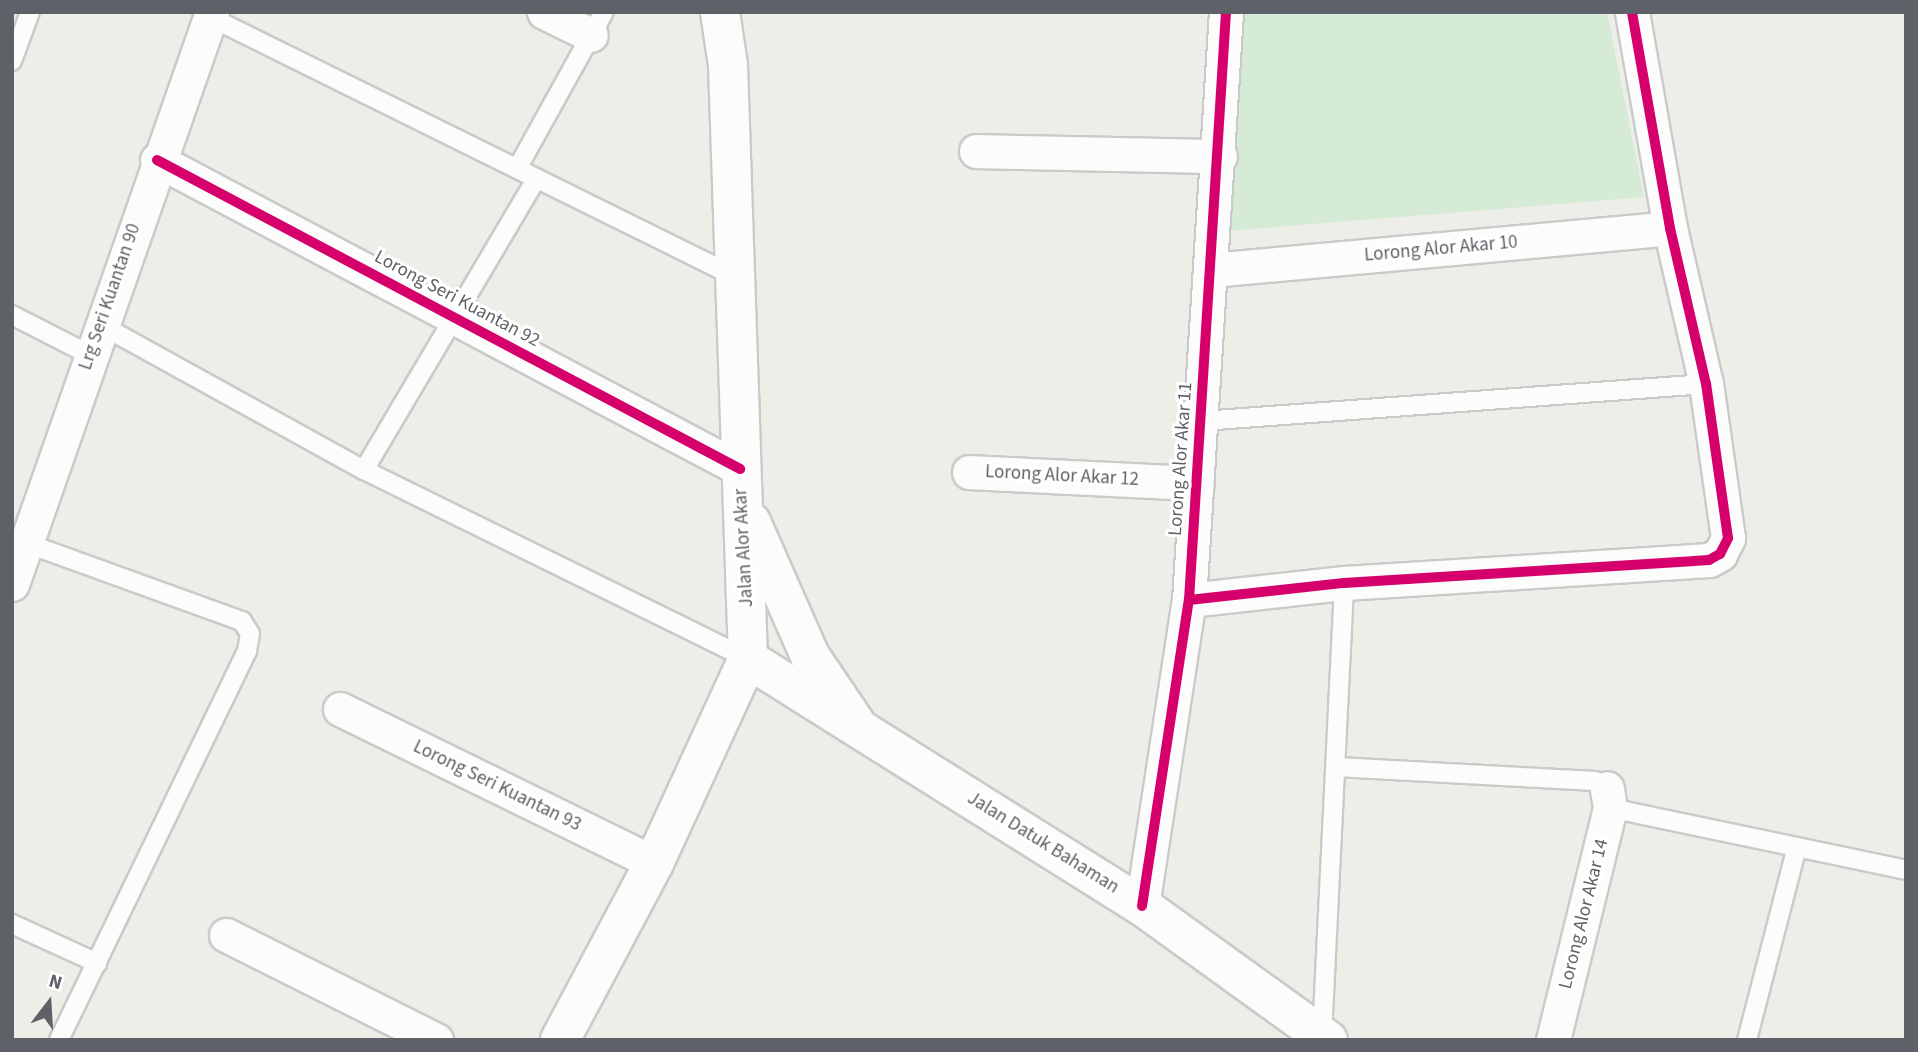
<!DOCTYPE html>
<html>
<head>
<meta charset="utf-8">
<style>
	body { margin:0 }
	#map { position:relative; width:1918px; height:1052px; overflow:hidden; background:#eeeee9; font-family:"Source Sans 3",sans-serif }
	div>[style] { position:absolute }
	.green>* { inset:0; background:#d6ebd6 }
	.roads { filter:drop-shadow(2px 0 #cacbc9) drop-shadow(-2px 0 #cacbc9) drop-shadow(0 2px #cacbc9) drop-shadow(0 -2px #cacbc9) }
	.service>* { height:18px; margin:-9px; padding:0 9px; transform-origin:9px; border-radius:9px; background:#fcfcfc }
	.minor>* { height:33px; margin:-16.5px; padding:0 16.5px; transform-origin:16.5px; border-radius:16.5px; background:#fcfcfc }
	.tertiary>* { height:38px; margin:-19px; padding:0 19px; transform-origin:19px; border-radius:19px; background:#fcfcfc }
	.secondary>* { height:38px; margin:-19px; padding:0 19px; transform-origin:19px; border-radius:19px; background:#fcfcfc }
	.cycleway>* { height:10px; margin:-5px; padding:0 5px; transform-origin:5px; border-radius:5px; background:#d6006c }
	span { translate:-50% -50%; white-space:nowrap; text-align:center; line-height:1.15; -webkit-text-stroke:6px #fff; paint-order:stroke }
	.street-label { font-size:19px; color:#5e6167 }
	.frame { position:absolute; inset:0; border:14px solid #5e6167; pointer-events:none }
	.north { position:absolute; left:14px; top:968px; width:70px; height:70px; -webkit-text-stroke:5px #fff; paint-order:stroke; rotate:17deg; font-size:19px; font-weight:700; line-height:28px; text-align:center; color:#5e6167 }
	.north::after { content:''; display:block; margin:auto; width:24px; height:32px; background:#5e6167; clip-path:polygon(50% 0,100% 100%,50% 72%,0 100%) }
</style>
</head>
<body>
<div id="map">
	<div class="green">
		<i style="clip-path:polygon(1234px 12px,1607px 12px,1644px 197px,1228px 231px)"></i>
	</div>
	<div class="roads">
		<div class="service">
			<i style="left:210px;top:17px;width:582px;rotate:26.3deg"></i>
			<i style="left:12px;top:61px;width:52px;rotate:-69.8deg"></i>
			<i style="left:518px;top:167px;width:177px;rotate:-61deg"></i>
			<i style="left:12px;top:315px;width:88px;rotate:27.1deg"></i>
			<i style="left:101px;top:325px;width:300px;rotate:28.9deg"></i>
			<i style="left:364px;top:470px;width:428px;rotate:26.2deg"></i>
			<i style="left:1202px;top:421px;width:505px;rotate:-4.2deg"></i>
			<i style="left:364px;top:470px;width:339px;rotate:-59.4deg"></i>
			<i style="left:26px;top:543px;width:230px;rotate:19.9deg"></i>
			<i style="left:242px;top:621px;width:15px;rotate:58deg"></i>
			<i style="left:250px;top:634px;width:17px;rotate:100deg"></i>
			<i style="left:247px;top:651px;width:432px;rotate:115.8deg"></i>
			<i style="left:1337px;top:767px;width:258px;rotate:3.1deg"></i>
			<i style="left:1595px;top:781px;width:14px;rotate:30deg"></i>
			<i style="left:1610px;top:808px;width:302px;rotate:11.8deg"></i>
			<i style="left:12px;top:924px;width:94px;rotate:24.6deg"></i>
			<i style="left:1322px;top:1036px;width:454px;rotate:-87.2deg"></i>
			<i style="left:1747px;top:1040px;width:199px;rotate:-75.5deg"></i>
		</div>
		<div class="minor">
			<i style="left:544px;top:12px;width:52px;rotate:26.1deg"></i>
			<i style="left:976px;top:151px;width:244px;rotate:1.2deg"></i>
			<i style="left:157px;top:160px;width:660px;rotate:27.92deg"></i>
			<i style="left:1211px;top:270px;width:461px;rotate:-5.2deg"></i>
			<i style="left:969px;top:472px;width:228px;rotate:2.8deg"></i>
			<i style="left:12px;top:584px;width:606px;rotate:-70.73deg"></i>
			<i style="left:1189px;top:600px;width:156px;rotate:-6.3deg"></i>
			<i style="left:1344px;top:583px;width:366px;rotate:-3.6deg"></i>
			<i style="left:1709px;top:560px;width:13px;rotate:-29deg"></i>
			<i style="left:1720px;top:554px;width:18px;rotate:-63deg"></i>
			<i style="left:1728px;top:538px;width:156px;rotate:-98.1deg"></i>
			<i style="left:1706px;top:384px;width:160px;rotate:-103deg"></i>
			<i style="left:1670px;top:228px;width:219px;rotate:-100deg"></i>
			<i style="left:340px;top:709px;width:350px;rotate:26.1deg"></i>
			<i style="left:1142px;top:906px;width:310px;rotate:-81.3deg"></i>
			<i style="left:1189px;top:600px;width:589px;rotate:-86.4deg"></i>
			<i style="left:226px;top:935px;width:235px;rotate:26.6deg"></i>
			<i style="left:1553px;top:1040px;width:239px;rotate:-76.2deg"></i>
			<i style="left:1610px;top:808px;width:20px;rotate:-99deg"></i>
		</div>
		<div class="tertiary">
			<i style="left:748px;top:659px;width:465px;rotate:32.1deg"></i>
			<i style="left:1142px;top:906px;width:229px;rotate:35.8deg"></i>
		</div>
		<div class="secondary">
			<i style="left:751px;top:522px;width:146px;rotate:66.2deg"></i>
			<i style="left:810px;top:656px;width:82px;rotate:55.9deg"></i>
			<i style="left:560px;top:1040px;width:200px;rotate:-62deg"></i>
			<i style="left:654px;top:863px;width:225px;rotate:-65.3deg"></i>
			<i style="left:748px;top:659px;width:594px;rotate:-91.93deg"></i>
			<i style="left:728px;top:65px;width:54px;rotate:-98.6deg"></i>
		</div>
	</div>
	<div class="cycleway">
		<i style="left:157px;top:160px;width:660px;rotate:27.92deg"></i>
		<i style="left:1189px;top:600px;width:156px;rotate:-6.3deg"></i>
		<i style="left:1344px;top:583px;width:366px;rotate:-3.6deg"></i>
		<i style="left:1709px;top:560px;width:13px;rotate:-29deg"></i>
		<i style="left:1720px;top:554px;width:18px;rotate:-63deg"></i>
		<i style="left:1728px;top:538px;width:156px;rotate:-98.1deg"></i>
		<i style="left:1706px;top:384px;width:160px;rotate:-103deg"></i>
		<i style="left:1670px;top:228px;width:219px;rotate:-100deg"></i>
		<i style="left:1142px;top:906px;width:310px;rotate:-81.3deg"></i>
		<i style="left:1189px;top:600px;width:589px;rotate:-86.4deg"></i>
	</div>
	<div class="street-label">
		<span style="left:1441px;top:249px;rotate:-5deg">Lorong Alor Akar 10</span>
		<span style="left:110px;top:297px;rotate:-71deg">Lrg Seri Kuantan 90</span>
		<span style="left:457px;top:299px;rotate:28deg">Lorong Seri Kuantan 92</span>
		<span style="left:1181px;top:459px;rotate:-86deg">Lorong Alor Akar 11</span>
		<span style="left:1062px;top:476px;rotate:3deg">Lorong Alor Akar 12</span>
		<span style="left:744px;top:548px;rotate:-93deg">Jalan Alor Akar</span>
		<span style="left:497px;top:786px;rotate:26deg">Lorong Seri Kuantan 93</span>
		<span style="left:1043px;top:843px;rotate:32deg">Jalan Datuk Bahaman</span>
		<span style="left:1584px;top:914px;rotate:-76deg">Lorong Alor Akar 14</span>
	</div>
	<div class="frame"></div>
	<div class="north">N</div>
</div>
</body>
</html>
